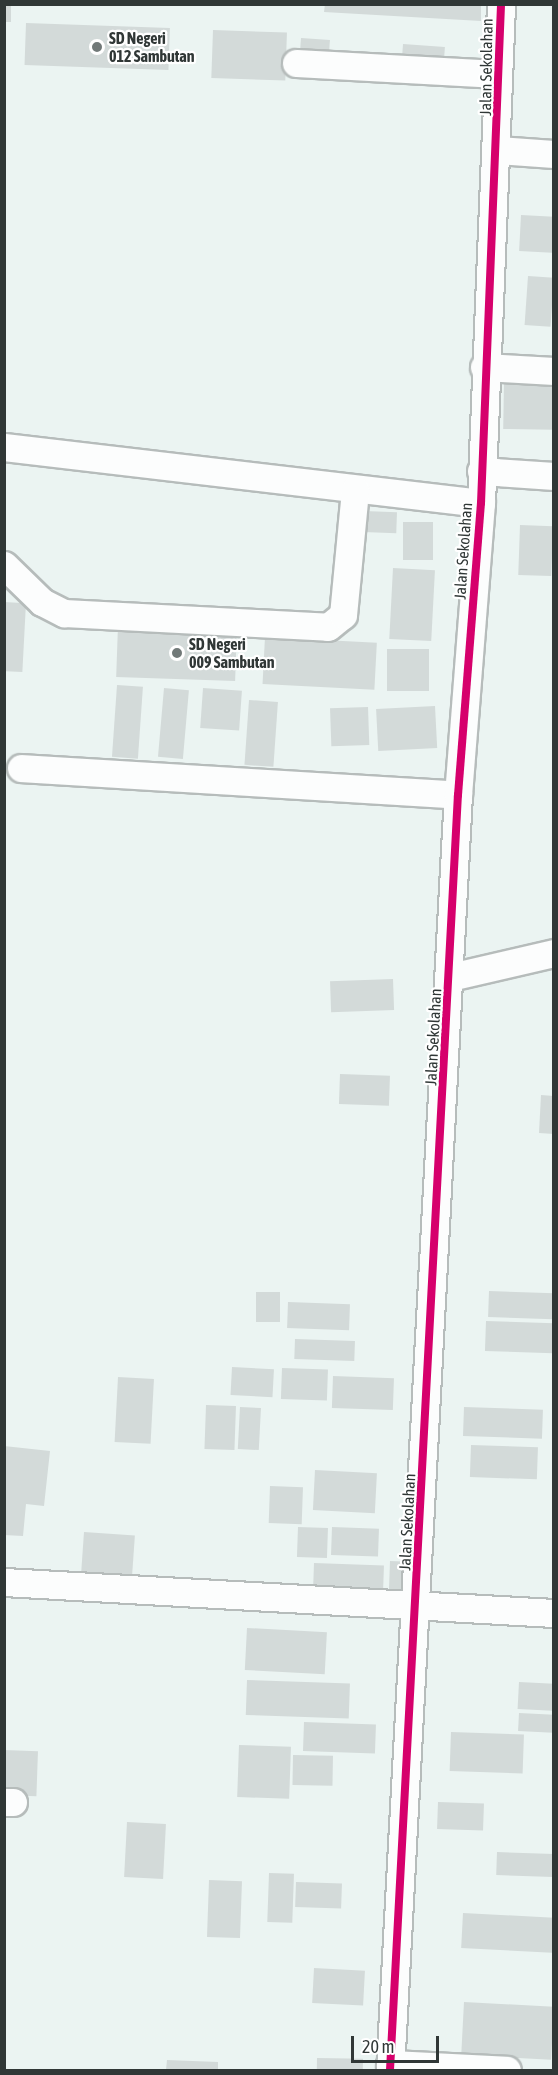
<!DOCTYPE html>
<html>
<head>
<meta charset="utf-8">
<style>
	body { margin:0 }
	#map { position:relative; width:558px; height:2075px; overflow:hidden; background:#ebf4f2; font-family:"Asap Condensed",sans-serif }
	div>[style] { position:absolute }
	.building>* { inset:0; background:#d3dad9; transform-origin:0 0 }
	.roads { filter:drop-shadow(2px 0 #b6bcbb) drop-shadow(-2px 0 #b6bcbb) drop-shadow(0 2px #b6bcbb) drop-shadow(0 -2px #b6bcbb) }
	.minor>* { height:27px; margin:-13.5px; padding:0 13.5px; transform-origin:13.5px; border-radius:13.5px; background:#fcfdfd }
	.cycleway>* { height:8px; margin:-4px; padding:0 4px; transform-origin:4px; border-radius:4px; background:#d6006c }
	.dots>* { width:16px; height:16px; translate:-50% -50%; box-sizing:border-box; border:3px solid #fff; border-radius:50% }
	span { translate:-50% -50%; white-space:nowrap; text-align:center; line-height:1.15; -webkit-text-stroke:4.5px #fff; paint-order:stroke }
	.poi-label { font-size:16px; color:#303736; font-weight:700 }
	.left { translate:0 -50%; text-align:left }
	.street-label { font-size:16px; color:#303736 }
	.frame { position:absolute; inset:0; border:6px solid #303736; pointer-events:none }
	.scale { position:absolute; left:351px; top:2036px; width:88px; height:27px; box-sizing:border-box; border:3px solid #303736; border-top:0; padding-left:8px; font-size:18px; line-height:21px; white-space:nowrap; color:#303736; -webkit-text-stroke:4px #fff; paint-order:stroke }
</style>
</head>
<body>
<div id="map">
	<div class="building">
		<i style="left:4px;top:4px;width:7px;height:18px"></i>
		<i style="clip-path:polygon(325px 4px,481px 4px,481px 21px,324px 12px)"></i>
		<i style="left:26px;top:23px;width:144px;height:42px;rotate:2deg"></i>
		<i style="left:213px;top:30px;width:74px;height:48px;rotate:2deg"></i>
		<i style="left:301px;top:38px;width:29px;height:13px;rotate:4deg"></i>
		<i style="left:403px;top:44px;width:42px;height:12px;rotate:4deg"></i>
		<i style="left:521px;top:215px;width:33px;height:36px;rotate:3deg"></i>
		<i style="left:528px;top:276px;width:26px;height:49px;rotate:4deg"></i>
		<i style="left:504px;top:383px;width:50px;height:46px;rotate:1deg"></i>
		<i style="left:364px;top:511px;width:33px;height:21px;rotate:2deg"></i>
		<i style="left:403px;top:522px;width:30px;height:38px"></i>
		<i style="left:520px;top:525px;width:33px;height:50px;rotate:2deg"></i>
		<i style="left:393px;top:568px;width:42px;height:71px;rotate:3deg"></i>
		<i style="left:4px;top:602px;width:22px;height:69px;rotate:3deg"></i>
		<i style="left:118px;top:625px;width:119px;height:52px;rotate:2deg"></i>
		<i style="left:265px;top:637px;width:112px;height:47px;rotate:3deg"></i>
		<i style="left:387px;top:649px;width:42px;height:42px"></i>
		<i style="left:117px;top:685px;width:26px;height:72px;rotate:4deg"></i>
		<i style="left:164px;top:688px;width:25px;height:69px;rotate:5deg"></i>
		<i style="left:203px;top:688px;width:39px;height:40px;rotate:4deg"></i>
		<i style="left:249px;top:700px;width:29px;height:65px;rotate:4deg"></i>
		<i style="left:435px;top:706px;width:42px;height:59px;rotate:87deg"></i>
		<i style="left:368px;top:707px;width:38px;height:38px;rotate:88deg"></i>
		<i style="left:393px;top:979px;width:31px;height:63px;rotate:88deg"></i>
		<i style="left:340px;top:1074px;width:50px;height:30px;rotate:2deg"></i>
		<i style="clip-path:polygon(541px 1095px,554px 1096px,554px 1134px,539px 1133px)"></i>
		<i style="left:489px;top:1291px;width:65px;height:26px;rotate:2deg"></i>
		<i style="left:256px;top:1292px;width:24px;height:30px"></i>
		<i style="left:288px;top:1302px;width:62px;height:26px;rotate:2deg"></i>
		<i style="left:486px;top:1321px;width:68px;height:30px;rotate:2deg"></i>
		<i style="left:295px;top:1339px;width:60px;height:20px;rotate:2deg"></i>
		<i style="left:232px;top:1367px;width:42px;height:28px;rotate:3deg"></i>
		<i style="left:282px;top:1368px;width:46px;height:31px;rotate:2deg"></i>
		<i style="left:333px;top:1376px;width:61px;height:32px;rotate:2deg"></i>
		<i style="left:118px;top:1377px;width:36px;height:65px;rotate:3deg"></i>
		<i style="left:206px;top:1405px;width:30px;height:44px;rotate:2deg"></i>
		<i style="left:240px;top:1407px;width:21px;height:42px;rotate:3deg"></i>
		<i style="left:464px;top:1407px;width:79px;height:29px;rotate:2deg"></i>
		<i style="left:471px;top:1445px;width:67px;height:32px;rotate:2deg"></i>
		<i style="clip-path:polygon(4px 1446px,50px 1451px,44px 1506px,26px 1504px,23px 1536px,4px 1535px)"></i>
		<i style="left:315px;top:1470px;width:62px;height:40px;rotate:3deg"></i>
		<i style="left:270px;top:1486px;width:33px;height:37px;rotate:2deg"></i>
		<i style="left:298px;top:1527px;width:30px;height:30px;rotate:2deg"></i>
		<i style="left:332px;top:1527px;width:47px;height:28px;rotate:2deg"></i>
		<i style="left:84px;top:1532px;width:51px;height:43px;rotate:4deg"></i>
		<i style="left:390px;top:1561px;width:26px;height:37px;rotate:2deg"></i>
		<i style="left:314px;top:1563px;width:70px;height:34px;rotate:2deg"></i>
		<i style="left:247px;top:1628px;width:80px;height:42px;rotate:3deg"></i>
		<i style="left:247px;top:1680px;width:103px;height:35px;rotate:2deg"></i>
		<i style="left:519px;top:1682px;width:35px;height:27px;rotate:3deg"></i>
		<i style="left:519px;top:1713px;width:35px;height:18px;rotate:3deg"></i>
		<i style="left:304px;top:1722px;width:72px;height:29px;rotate:2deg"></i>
		<i style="left:451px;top:1732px;width:73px;height:39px;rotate:2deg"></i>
		<i style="left:239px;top:1745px;width:52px;height:52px;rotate:2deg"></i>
		<i style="left:4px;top:1750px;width:34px;height:45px;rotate:2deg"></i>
		<i style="left:293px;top:1755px;width:40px;height:30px;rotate:1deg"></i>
		<i style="left:438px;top:1802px;width:46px;height:27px;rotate:2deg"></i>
		<i style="left:127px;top:1822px;width:39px;height:55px;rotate:3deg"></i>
		<i style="left:497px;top:1852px;width:57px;height:23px;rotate:2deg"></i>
		<i style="left:269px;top:1873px;width:25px;height:49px;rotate:2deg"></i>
		<i style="left:209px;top:1880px;width:33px;height:57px;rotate:2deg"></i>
		<i style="left:296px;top:1882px;width:46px;height:25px;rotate:2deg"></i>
		<i style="left:463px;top:1913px;width:91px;height:35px;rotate:3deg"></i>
		<i style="left:314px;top:1968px;width:51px;height:35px;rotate:3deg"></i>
		<i style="left:464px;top:2002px;width:90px;height:53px;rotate:3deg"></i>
		<i style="left:317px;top:2058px;width:46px;height:12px;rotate:1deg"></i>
		<i style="clip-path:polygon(167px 2060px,218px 2062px,218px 2070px,166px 2070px)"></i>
	</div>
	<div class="roads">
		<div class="minor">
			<i style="left:296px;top:63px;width:202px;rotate:3.1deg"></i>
			<i style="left:497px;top:150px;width:57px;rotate:4deg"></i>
			<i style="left:484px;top:367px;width:70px;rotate:3.3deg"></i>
			<i style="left:4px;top:447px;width:480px;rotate:6.7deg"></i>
			<i style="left:481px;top:471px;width:73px;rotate:3.9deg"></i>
			<i style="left:4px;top:565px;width:53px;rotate:44.2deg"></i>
			<i style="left:42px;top:602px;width:25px;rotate:27deg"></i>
			<i style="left:64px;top:613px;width:264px;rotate:3deg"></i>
			<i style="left:328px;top:627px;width:19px;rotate:-39deg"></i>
			<i style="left:343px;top:615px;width:126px;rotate:-84.5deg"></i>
			<i style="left:21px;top:768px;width:438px;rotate:3.5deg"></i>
			<i style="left:450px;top:977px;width:107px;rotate:-13deg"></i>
			<i style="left:4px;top:1582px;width:551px;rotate:3.23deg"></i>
			<i style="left:4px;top:1802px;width:9px"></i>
			<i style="left:390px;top:2064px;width:117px;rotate:2.9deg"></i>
			<i style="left:390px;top:2070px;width:1277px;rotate:-86.95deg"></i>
			<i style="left:458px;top:795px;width:293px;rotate:-85.5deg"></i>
			<i style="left:481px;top:503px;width:499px;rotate:-87.7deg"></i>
		</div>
	</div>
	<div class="cycleway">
		<i style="left:390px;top:2070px;width:1277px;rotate:-86.95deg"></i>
		<i style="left:458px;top:795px;width:293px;rotate:-85.5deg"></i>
		<i style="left:481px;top:503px;width:499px;rotate:-87.7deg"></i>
	</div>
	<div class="dots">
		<i style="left:97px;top:47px;background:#717978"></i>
		<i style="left:177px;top:653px;background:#717978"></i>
	</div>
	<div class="poi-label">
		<span class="left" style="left:109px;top:47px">SD Negeri<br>012 Sambutan</span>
		<span class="left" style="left:189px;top:653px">SD Negeri<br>009 Sambutan</span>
	</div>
	<div class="street-label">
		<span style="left:486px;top:67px;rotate:-89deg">Jalan Sekolahan</span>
		<span style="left:463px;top:551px;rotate:-86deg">Jalan Sekolahan</span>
		<span style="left:433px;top:1037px;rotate:-87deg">Jalan Sekolahan</span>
		<span style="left:407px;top:1522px;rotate:-87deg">Jalan Sekolahan</span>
	</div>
	<div class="frame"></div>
	<div class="scale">20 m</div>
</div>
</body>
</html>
